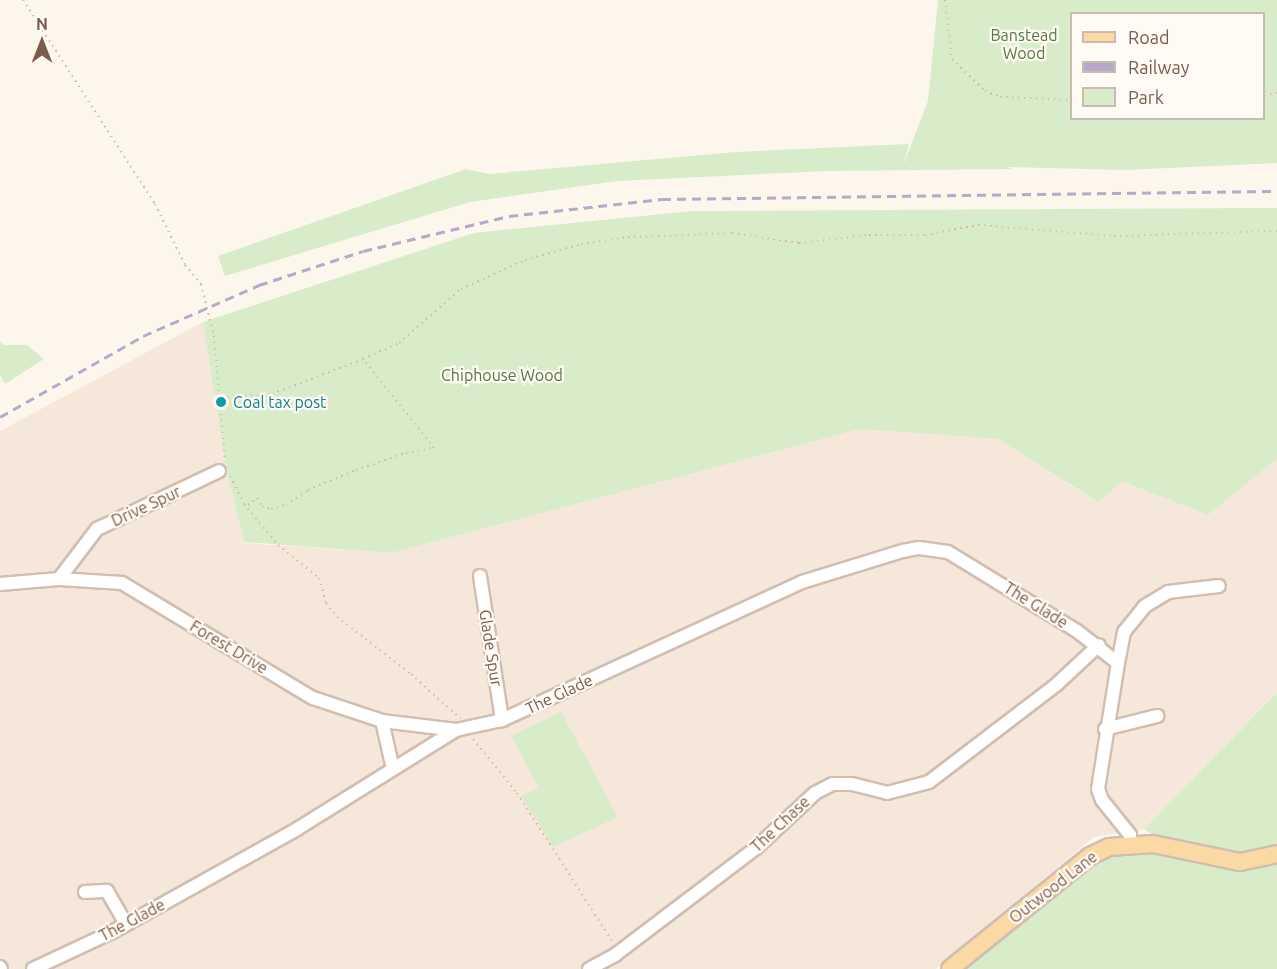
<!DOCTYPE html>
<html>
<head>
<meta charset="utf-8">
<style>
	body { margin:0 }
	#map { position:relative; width:1277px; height:969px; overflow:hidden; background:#fdf6ec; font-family:Ubuntu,sans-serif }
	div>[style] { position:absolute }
	.residential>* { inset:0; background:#f5e8da }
	.green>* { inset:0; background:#d8ecc9 }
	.path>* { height:2px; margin-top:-1px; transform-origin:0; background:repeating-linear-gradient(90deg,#d9b8a5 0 1.5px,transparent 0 6px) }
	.roads { filter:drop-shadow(2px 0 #d1beb0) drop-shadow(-2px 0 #d1beb0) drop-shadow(0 2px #d1beb0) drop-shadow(0 -2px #d1beb0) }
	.minor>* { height:12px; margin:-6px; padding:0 6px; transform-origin:6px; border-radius:6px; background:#fff }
	.major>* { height:16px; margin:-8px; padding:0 8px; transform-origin:8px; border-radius:8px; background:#fbd9a5 }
	.rail>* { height:3px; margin-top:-1.5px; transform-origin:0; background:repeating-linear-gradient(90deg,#b9a8c9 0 9px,transparent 0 15px) }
	.dots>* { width:16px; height:16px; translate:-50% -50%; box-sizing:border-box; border:3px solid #fffaf3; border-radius:50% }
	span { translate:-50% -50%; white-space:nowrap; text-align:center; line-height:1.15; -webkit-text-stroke:4.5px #fffaf3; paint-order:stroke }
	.park-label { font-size:16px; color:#537a41 }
	.culture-label { font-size:16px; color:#0d838f }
	.left { translate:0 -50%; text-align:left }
	.street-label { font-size:16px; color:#7a5c4d }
	.legend { position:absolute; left:1070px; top:12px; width:195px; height:108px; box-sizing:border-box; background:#fffaf3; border:2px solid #cabbb1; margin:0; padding:8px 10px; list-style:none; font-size:18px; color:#7a5c4d }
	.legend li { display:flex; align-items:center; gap:12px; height:30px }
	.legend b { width:30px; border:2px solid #cabbb1 }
	.north { position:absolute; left:12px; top:12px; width:60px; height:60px; -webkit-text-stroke:4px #fffaf3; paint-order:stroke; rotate:0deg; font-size:16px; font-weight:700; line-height:24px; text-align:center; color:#7a5c4d }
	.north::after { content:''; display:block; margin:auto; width:21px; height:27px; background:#7a5c4d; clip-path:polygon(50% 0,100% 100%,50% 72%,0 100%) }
</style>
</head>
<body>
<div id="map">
	<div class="residential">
		<i style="clip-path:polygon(203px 322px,226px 468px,244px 543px,391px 553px,860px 429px,998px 439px,1097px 502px,1122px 480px,1208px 515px,1277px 459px,1277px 691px,1144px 829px,1094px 837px,936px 969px,0 969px,0 431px)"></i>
	</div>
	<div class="green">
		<i style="clip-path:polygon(evenodd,938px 0,1277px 0,1277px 163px,1125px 170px,1006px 167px,1012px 169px,827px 171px,617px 181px,470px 202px,225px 276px,218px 256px,466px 169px,489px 174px,736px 152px,909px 144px,903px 166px,928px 101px,938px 0,1072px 14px,1264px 14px,1264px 118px,1072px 118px,1072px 14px)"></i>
		<i style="clip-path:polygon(1277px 208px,1277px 459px,1208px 515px,1122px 481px,1098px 502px,998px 439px,860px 429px,391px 553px,244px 542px,226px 468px,203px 322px,474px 233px,692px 211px)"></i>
		<i style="clip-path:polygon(0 341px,3px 345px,27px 345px,44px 359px,5px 384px,0 375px)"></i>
		<i style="clip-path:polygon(1277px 692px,1277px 845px,1255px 853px,1234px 853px,1158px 838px,1144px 829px)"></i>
		<i style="clip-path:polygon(561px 712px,618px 817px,553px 847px,521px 796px,539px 788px,511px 736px)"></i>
		<i style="clip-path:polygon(1151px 852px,1277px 860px,1277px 969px,962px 969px,1100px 858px)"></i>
	</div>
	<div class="path">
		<i style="left:23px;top:0;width:243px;rotate:57.1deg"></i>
		<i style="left:155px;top:204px;width:68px;rotate:63.8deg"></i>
		<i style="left:185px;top:265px;width:25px;rotate:50deg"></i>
		<i style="left:201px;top:284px;width:54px;rotate:76deg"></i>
		<i style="left:214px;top:336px;width:126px;rotate:85deg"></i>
		<i style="left:945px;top:0;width:59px;rotate:83.2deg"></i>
		<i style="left:952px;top:59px;width:46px;rotate:44.1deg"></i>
		<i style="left:985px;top:91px;width:16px;rotate:22deg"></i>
		<i style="left:1000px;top:97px;width:72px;rotate:2.4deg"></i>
		<i style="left:1264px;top:95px;width:13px;rotate:-9deg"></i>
		<i style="left:221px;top:397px;width:51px;rotate:-3.4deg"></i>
		<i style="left:272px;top:394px;width:97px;rotate:-21deg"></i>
		<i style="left:363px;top:359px;width:39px;rotate:-24deg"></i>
		<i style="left:399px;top:343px;width:82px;rotate:-41.1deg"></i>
		<i style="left:461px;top:289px;width:70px;rotate:-24.4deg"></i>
		<i style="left:525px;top:260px;width:58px;rotate:-15.9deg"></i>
		<i style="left:581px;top:244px;width:48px;rotate:-8.5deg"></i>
		<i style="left:628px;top:237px;width:104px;rotate:-2.2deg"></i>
		<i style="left:732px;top:233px;width:68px;rotate:8.5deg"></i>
		<i style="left:799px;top:243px;width:70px;rotate:-6.5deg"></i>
		<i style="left:869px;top:235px;width:56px"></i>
		<i style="left:925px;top:235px;width:54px;rotate:-10.7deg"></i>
		<i style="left:978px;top:225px;width:136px;rotate:4.6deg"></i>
		<i style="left:1114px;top:236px;width:163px;rotate:-1.8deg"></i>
		<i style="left:230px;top:476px;width:31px;rotate:63deg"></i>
		<i style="left:244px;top:504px;width:53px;rotate:50.3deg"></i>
		<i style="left:278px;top:545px;width:53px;rotate:38.8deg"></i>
		<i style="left:319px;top:578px;width:26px;rotate:74deg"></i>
		<i style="left:326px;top:603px;width:18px;rotate:52deg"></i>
		<i style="left:337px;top:617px;width:93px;rotate:37.6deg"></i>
		<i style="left:411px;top:674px;width:67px;rotate:42deg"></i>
		<i style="left:248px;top:505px;width:11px;rotate:-38deg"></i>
		<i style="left:257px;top:498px;width:9px;rotate:58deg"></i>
		<i style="left:262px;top:506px;width:9px;rotate:18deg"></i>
		<i style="left:271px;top:509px;width:16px;rotate:-15deg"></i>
		<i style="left:286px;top:505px;width:27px;rotate:-34deg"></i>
		<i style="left:308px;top:490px;width:52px;rotate:-22.6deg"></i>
		<i style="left:356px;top:470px;width:53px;rotate:-18.8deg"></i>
		<i style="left:406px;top:453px;width:28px;rotate:-10deg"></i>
		<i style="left:434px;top:448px;width:114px;rotate:-128.6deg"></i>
		<i style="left:473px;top:739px;width:70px;rotate:50.8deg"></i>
		<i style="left:517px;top:793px;width:179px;rotate:57.3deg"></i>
	</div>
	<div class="roads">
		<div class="minor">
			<i style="left:480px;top:576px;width:146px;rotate:81.3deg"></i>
			<i style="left:59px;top:579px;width:63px;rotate:-52.8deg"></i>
			<i style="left:97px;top:529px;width:135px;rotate:-25.4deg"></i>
			<i style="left:0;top:584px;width:59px;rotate:-4.8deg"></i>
			<i style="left:59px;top:579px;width:63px;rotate:3.6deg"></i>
			<i style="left:122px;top:583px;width:223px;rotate:31.1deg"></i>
			<i style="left:313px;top:698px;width:73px;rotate:18.4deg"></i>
			<i style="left:382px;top:721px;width:75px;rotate:6.9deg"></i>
			<i style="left:1118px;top:663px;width:128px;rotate:99deg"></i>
			<i style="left:1098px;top:789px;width:12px;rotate:70deg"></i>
			<i style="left:1102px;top:800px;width:45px;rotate:51.3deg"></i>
			<i style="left:1130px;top:835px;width:9px;rotate:90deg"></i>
			<i style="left:382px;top:721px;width:49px;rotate:77.1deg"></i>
			<i style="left:1105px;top:729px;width:54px;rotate:-14deg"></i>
			<i style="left:85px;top:892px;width:22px;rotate:-3deg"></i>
			<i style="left:107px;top:891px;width:38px;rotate:60deg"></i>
			<i style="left:0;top:967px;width:2px;rotate:63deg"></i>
			<i style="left:33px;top:969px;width:89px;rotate:-25.1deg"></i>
			<i style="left:114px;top:931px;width:210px;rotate:-29.1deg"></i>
			<i style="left:297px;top:829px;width:187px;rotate:-31.9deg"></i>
			<i style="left:456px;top:730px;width:47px;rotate:-12.3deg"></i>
			<i style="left:502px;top:720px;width:330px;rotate:-24.7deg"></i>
			<i style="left:802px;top:582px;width:106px;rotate:-17.1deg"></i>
			<i style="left:903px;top:551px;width:16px;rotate:-11deg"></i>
			<i style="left:919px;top:548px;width:29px;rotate:8deg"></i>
			<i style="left:948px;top:552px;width:151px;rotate:31.5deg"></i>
			<i style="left:1077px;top:631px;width:52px;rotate:38deg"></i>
			<i style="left:1118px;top:663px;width:32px;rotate:-79deg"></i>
			<i style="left:1124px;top:632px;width:33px;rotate:-51deg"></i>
			<i style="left:1145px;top:606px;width:27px;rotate:-31deg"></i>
			<i style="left:1168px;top:592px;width:51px;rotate:-6.7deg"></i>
			<i style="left:589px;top:969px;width:30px;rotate:-28deg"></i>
			<i style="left:615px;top:955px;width:177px;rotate:-37.2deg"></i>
			<i style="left:756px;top:848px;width:81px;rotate:-43deg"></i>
			<i style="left:815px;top:793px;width:20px;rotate:-27deg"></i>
			<i style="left:833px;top:784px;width:19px"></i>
			<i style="left:852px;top:784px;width:36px;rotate:14deg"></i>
			<i style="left:887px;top:793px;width:43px;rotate:-14.7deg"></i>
			<i style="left:929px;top:782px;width:161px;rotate:-37.4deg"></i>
			<i style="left:1057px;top:684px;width:57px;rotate:-42.9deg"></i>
		</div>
		<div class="major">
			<i style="left:950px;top:969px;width:180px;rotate:-38.9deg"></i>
			<i style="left:1090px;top:856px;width:21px;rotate:-25deg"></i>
			<i style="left:1109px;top:847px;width:44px;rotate:-3.9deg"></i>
			<i style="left:1153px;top:844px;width:89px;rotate:11.7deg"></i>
			<i style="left:1240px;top:862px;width:38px;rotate:-12deg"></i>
		</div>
	</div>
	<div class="rail">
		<i style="left:0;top:417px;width:164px;rotate:-29.5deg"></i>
		<i style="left:143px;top:336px;width:127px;rotate:-23.7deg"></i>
		<i style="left:259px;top:285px;width:109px;rotate:-18.1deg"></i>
		<i style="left:363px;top:251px;width:150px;rotate:-13.5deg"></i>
		<i style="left:509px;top:216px;width:154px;rotate:-6.3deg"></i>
		<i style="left:662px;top:199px;width:615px;rotate:-0.75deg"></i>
	</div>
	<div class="dots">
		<i style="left:221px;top:402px;background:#0f9aa8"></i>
	</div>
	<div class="park-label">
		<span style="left:1024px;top:44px">Banstead<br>Wood</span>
		<span style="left:502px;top:375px">Chiphouse Wood</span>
	</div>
	<div class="culture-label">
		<span class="left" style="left:233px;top:402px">Coal tax post</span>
	</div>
	<div class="street-label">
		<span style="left:146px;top:506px;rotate:-25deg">Drive Spur</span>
		<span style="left:1036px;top:605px;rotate:32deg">The Glade</span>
		<span style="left:229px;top:647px;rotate:31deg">Forest Drive</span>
		<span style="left:491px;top:648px;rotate:81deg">Glade Spur</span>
		<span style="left:559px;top:694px;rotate:-25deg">The Glade</span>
		<span style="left:780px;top:824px;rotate:-43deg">The Chase</span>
		<span style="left:1053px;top:887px;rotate:-38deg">Outwood Lane</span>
		<span style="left:132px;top:920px;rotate:-28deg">The Glade</span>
	</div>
	<ul class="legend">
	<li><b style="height:8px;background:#fbd9a5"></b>Road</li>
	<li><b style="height:8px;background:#b9a8c9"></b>Railway</li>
	<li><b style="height:16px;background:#d8ecc9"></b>Park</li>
	</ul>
	<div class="north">N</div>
</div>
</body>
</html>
